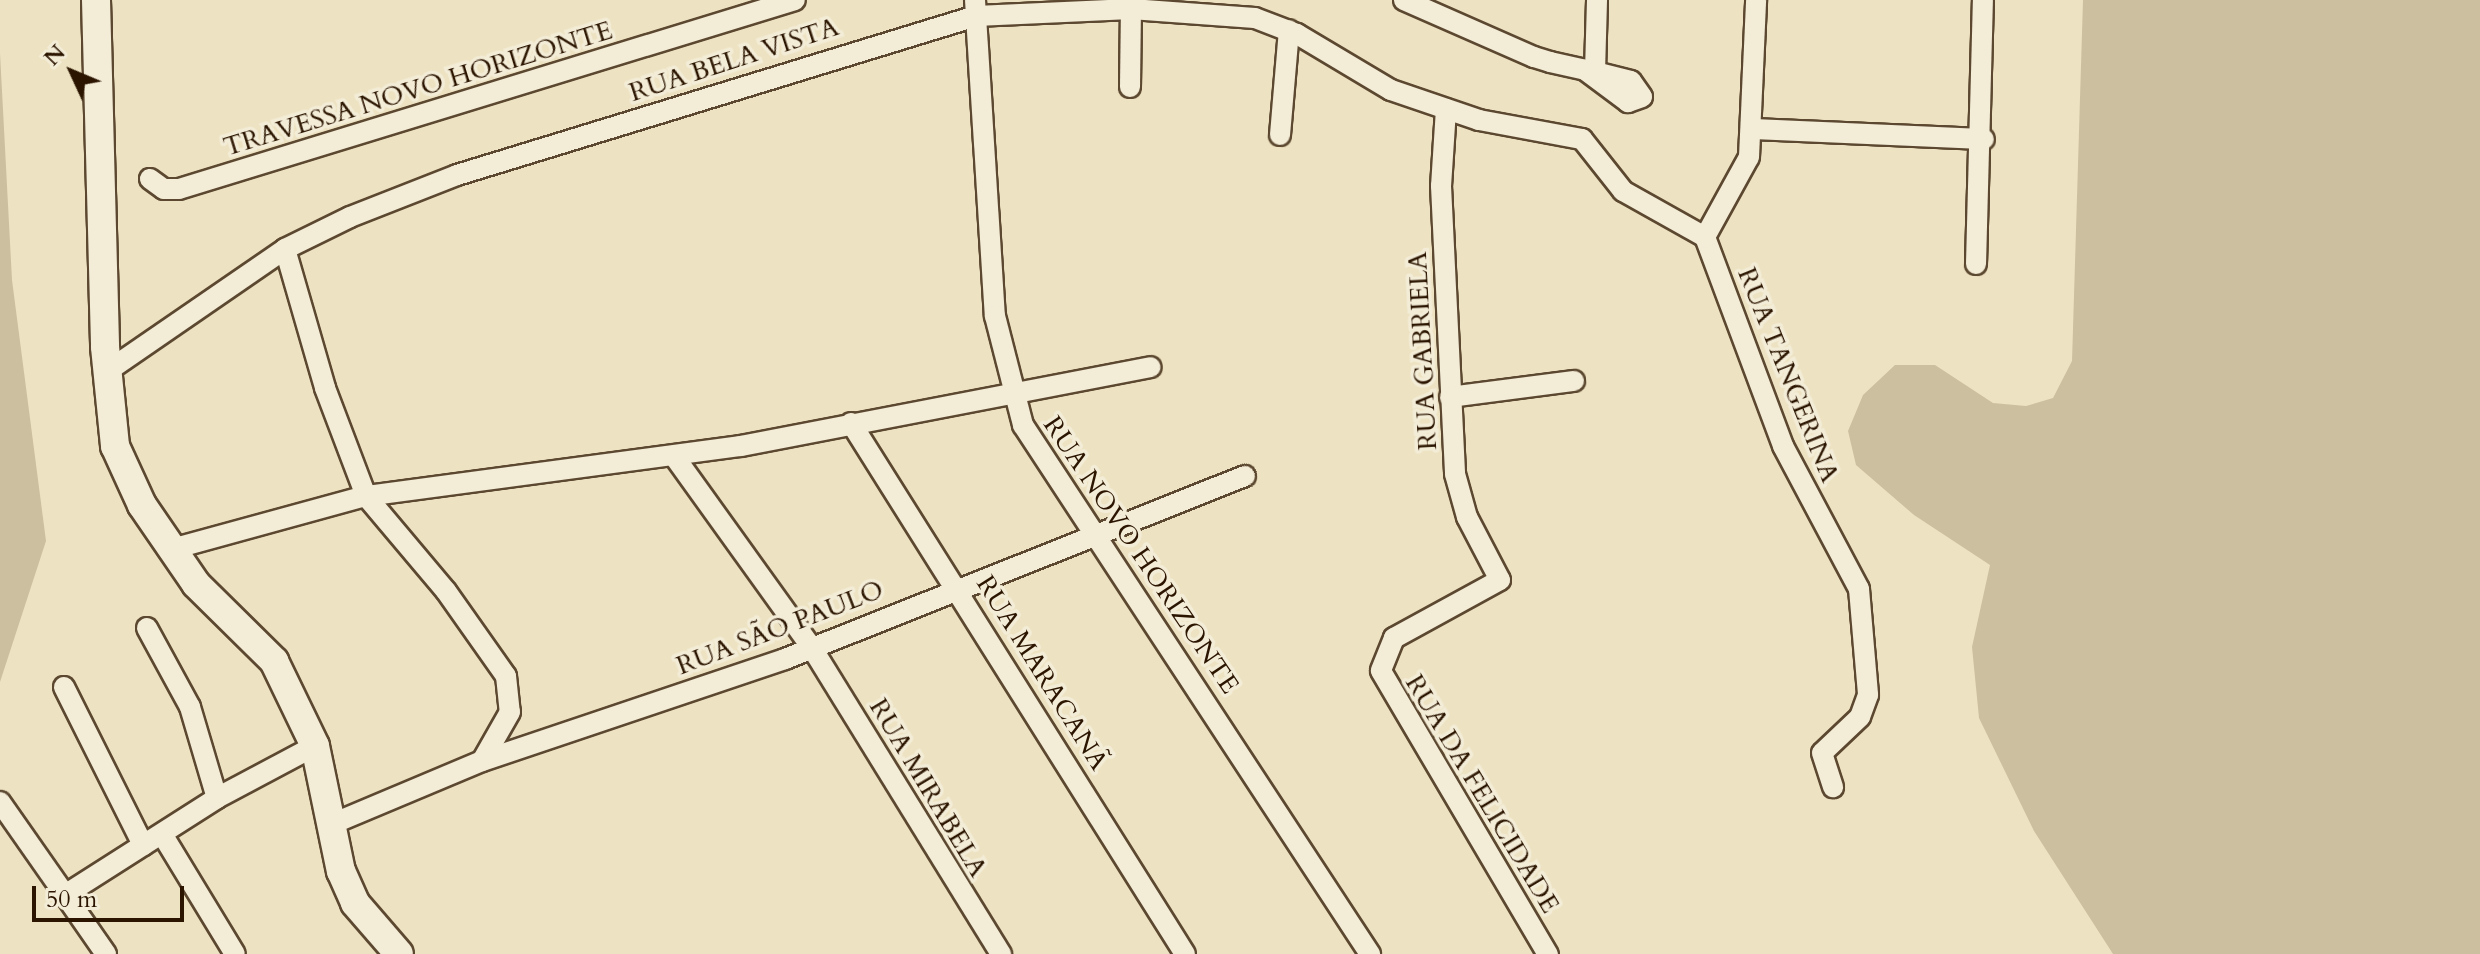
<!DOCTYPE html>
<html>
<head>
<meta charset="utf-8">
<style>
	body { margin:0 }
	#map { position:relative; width:2480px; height:954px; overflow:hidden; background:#ede2c1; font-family:Cardo,serif }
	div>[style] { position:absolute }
	.green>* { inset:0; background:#ccbfa0 }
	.roads { filter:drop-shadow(2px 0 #5c4830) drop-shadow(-2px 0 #5c4830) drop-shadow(0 2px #5c4830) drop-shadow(0 -2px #5c4830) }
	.street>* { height:20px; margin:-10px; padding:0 10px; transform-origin:10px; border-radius:10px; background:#f3ecd7 }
	.secondary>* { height:28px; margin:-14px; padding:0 14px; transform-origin:14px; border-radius:14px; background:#f3ecd7 }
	span { translate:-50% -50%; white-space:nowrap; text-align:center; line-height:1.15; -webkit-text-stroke:7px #f3ecd7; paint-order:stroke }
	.street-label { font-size:26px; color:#2b1500 }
	.north { position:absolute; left:32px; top:32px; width:80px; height:80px; -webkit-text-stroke:6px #f3ecd7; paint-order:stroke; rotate:314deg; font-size:22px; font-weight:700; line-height:32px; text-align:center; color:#2b1500 }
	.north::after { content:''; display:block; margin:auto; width:28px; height:36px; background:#2b1500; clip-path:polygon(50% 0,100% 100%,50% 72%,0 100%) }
	.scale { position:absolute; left:32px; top:886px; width:152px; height:36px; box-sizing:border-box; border:4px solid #2b1500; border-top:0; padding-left:10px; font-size:24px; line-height:28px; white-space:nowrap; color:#2b1500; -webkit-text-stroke:6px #f3ecd7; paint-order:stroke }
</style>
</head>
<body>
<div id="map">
	<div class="green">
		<i style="clip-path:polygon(2083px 0,2480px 0,2480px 954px,2113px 954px,2034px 831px,1979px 718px,1972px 647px,1990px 565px,1914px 515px,1856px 465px,1848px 431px,1863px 395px,1895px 365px,1935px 365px,1993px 403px,2026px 406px,2053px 398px,2072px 361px)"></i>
		<i style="clip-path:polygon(0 53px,12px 280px,46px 541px,0 682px)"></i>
	</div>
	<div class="roads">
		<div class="street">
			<i style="left:975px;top:0;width:317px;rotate:86.4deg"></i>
			<i style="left:995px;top:316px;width:113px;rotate:75.6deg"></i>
			<i style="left:1023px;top:425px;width:633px;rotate:56.74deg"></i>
			<i style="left:1404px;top:0;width:142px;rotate:23.7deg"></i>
			<i style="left:1534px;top:57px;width:17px;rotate:17deg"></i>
			<i style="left:1550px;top:62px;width:46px;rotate:12.5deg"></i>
			<i style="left:1595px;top:72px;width:37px;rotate:14deg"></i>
			<i style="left:1631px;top:81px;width:19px;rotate:55deg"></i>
			<i style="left:1642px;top:97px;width:15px;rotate:160deg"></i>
			<i style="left:1628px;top:102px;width:54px;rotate:-143.3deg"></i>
			<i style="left:1595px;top:72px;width:72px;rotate:-88.4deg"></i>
			<i style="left:1130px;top:87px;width:78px;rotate:-89.3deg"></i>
			<i style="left:1446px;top:109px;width:77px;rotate:93.7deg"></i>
			<i style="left:1441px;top:186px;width:288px;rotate:87.2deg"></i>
			<i style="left:1455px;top:474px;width:45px;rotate:74.4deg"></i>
			<i style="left:1467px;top:517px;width:71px;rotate:62.4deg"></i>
			<i style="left:1500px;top:580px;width:121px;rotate:151.3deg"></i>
			<i style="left:1394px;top:638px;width:35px;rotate:112deg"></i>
			<i style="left:1381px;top:671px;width:329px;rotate:59.5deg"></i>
			<i style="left:1752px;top:129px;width:232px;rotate:2.5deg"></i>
			<i style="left:1280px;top:135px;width:105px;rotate:-85.1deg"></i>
			<i style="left:150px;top:179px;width:17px;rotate:36deg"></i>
			<i style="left:164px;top:189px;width:15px"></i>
			<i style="left:179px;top:189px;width:644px;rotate:-17.06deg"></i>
			<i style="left:1705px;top:237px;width:223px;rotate:69.5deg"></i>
			<i style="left:1783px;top:446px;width:162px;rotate:62deg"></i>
			<i style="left:1859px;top:589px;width:106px;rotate:85.1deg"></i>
			<i style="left:1868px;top:695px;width:23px;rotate:110deg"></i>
			<i style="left:1860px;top:717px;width:52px;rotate:136.5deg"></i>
			<i style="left:1822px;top:753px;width:36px;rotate:72deg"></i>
			<i style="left:1705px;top:237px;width:91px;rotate:-61.2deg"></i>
			<i style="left:1749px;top:157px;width:157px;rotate:-87.4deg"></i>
			<i style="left:285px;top:249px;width:145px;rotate:73.9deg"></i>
			<i style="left:325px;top:388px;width:116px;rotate:69.2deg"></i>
			<i style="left:366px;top:496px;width:124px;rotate:49.9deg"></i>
			<i style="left:446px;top:591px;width:104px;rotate:54.8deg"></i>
			<i style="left:506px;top:676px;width:36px;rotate:84deg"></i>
			<i style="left:510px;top:712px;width:56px;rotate:119.7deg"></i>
			<i style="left:1976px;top:264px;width:264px;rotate:-88.5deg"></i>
			<i style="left:109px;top:370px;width:214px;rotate:-34.5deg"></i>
			<i style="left:285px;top:249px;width:72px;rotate:-26.2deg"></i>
			<i style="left:350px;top:217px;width:115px;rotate:-21.4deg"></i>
			<i style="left:457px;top:175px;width:543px;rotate:-17.03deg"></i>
			<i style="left:976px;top:16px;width:155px;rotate:-2.6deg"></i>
			<i style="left:1131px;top:9px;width:124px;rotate:4.2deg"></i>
			<i style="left:1255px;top:18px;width:45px;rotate:20.9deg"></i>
			<i style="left:1297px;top:34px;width:109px;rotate:30.8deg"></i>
			<i style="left:1391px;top:90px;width:93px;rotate:18.8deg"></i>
			<i style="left:1479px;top:120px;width:105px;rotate:10.5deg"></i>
			<i style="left:1582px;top:139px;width:66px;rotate:51.7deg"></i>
			<i style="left:1623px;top:191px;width:94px;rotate:29.3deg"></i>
			<i style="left:1450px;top:397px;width:125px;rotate:-7.4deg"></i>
			<i style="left:851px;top:423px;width:627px;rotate:57.83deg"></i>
			<i style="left:674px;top:456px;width:236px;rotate:54.3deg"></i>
			<i style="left:812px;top:648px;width:360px;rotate:58.3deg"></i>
			<i style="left:172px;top:549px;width:201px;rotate:-15.3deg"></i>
			<i style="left:366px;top:496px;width:378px;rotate:-7.6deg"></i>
			<i style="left:741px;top:446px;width:417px;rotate:-10.9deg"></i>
			<i style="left:147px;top:628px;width:90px;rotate:61.4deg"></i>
			<i style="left:190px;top:707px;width:95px;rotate:73.5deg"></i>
			<i style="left:64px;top:687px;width:177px;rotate:63.4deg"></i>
			<i style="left:0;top:802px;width:113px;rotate:55deg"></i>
			<i style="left:332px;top:824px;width:163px;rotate:-22.8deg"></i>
			<i style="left:482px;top:761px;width:320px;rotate:-18.6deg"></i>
			<i style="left:785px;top:659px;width:495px;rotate:-21.7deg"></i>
			<i style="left:162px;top:834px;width:140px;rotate:58.7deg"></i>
			<i style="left:106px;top:954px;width:72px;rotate:-124.8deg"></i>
			<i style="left:65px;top:895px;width:180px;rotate:-32.5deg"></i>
			<i style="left:217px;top:798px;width:111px;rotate:-28deg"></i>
		</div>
		<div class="secondary">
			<i style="left:96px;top:0;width:347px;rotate:88.5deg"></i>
			<i style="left:105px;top:347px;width:100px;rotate:84.2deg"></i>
			<i style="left:115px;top:446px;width:65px;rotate:65.4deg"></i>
			<i style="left:142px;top:505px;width:96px;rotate:55.6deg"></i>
			<i style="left:196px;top:584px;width:110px;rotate:44.6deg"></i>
			<i style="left:274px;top:661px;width:94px;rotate:64.2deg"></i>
			<i style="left:315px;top:746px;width:128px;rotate:78.3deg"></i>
			<i style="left:341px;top:871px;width:35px;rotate:66deg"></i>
			<i style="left:355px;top:903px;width:67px;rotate:49.2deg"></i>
		</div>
	</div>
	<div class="street-label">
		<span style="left:734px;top:60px;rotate:-18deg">RUA BELA VISTA</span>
		<span style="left:418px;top:89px;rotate:-17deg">TRAVESSA NOVO HORIZONTE</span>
		<span style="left:1423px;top:351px;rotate:-93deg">RUA GABRIELA</span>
		<span style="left:1788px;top:375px;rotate:68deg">RUA TANGERINA</span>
		<span style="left:1141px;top:555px;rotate:56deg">RUA NOVO HORIZONTE</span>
		<span style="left:780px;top:628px;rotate:-21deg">RUA SÃO PAULO</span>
		<span style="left:1042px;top:673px;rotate:58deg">RUA MARACANÃ</span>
		<span style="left:928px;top:788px;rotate:59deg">RUA MIRABELA</span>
		<span style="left:1482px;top:794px;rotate:59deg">RUA DA FELICIDADE</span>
	</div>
	<div class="north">N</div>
	<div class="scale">50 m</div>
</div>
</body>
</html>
